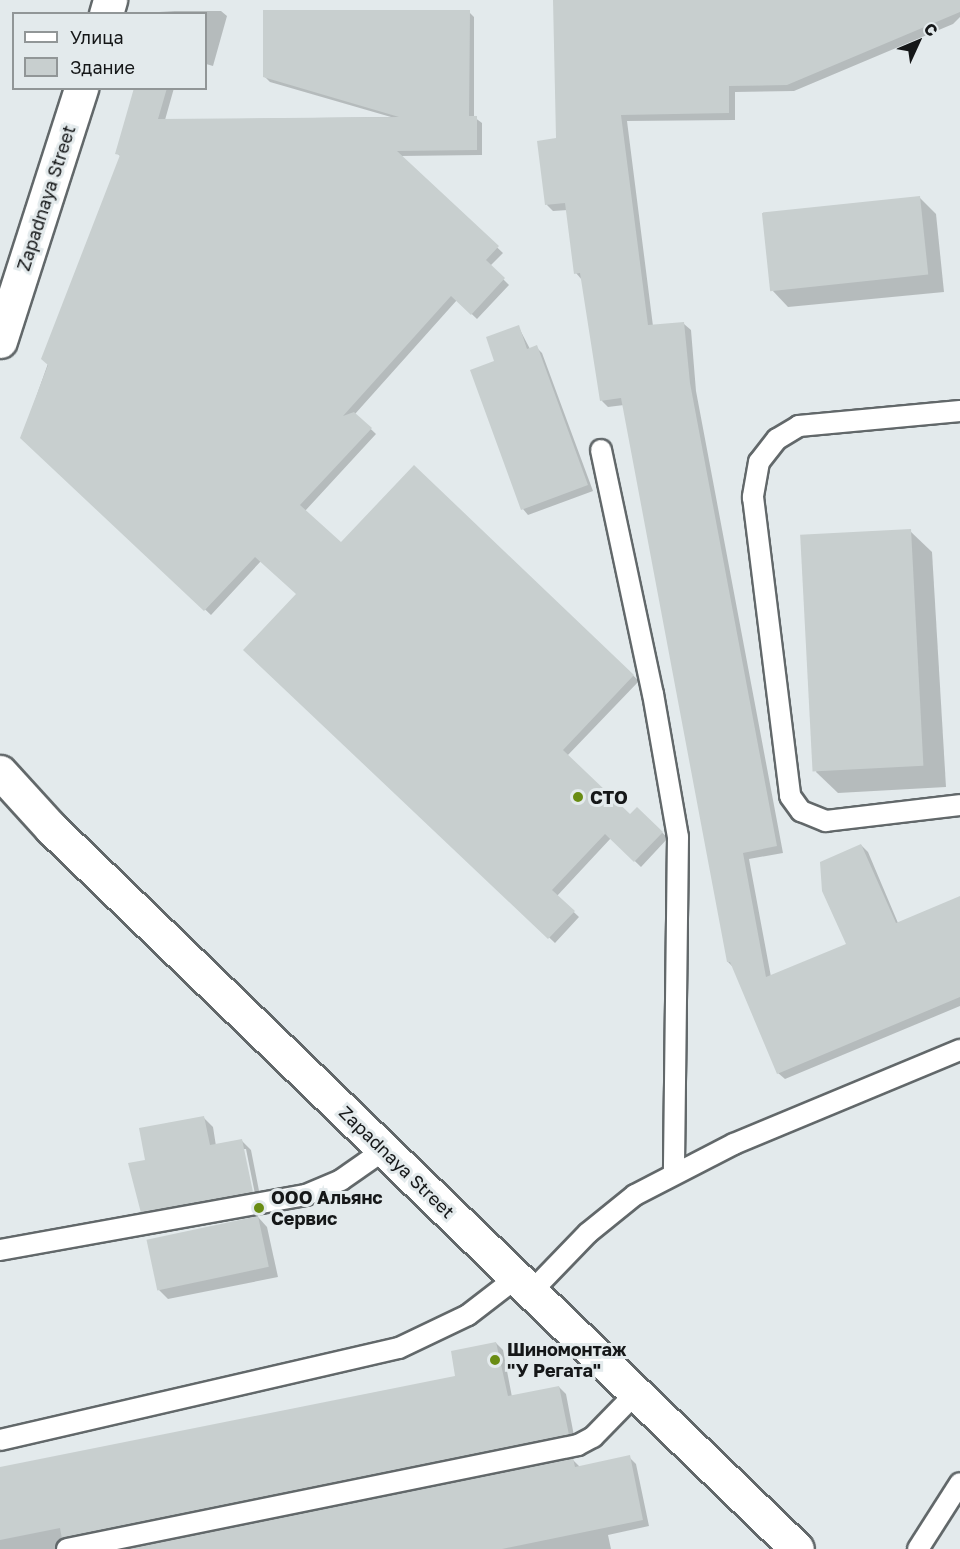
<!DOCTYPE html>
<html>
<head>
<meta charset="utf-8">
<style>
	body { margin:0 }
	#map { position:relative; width:960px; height:1549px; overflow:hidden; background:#e3eaec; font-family:"Golos Text",sans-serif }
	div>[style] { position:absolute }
	.shadow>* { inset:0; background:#0003 }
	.building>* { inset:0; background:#c8cfcf; transform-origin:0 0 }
	.roads { filter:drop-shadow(2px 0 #62686a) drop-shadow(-2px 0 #62686a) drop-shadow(0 2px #62686a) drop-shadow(0 -2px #62686a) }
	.lane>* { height:20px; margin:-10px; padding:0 10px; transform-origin:10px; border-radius:10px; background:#fff }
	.secondary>* { height:33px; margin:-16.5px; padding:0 16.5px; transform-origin:16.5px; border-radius:16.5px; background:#fff }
	.dots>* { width:16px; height:16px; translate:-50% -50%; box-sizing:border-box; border:3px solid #e3eaec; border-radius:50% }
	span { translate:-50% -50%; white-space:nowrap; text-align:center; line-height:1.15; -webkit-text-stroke:6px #e3eaec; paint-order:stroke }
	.street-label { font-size:18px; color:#151718 }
	.poi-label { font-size:18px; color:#151718; font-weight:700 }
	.left { translate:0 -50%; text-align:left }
	.legend { position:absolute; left:12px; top:12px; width:195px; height:78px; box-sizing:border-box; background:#e3eaec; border:2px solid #919697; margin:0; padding:8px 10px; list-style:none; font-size:18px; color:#151718 }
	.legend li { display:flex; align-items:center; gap:12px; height:30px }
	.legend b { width:30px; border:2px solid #919697 }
	.north { position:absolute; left:888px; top:12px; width:60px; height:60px; -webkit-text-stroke:4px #e3eaec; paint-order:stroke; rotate:46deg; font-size:16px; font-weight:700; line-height:24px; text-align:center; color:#151718 }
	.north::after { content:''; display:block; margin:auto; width:21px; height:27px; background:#151718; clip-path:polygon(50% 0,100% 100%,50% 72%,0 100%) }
</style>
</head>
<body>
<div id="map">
	<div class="shadow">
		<i style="clip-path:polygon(555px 0,960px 0,960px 17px,953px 24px,794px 91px,735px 92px,735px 120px,627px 121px,653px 326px,684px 324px,691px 330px,696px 391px,783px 853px,749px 859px,771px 977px,848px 944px,861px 845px,868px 852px,898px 923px,960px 897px,960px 1006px,785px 1079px,778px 1073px,734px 968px,728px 962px,624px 405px,608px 407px,602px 401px,582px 280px,576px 273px,568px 210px,553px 211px,547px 205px,558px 140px)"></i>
		<i style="clip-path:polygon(159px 11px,221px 11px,227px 16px,213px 66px,206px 64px,206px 14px)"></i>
		<i style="clip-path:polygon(469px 12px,474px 17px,474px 117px,482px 123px,482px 155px,400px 156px,503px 253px,490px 266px,509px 285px,477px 319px,457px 300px,355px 414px,376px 434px,305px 511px,341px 544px,414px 467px,639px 681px,567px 756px,631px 816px,637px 809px,668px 838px,641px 867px,611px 838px,557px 896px,579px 917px,555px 943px,245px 650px,297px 594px,261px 561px,211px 615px,22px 437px,121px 157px,117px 153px,136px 88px,174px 88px,165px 120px,391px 117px,270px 82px,264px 76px)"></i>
		<i style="clip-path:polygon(919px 197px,936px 214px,944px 292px,788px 307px,772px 290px)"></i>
		<i style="clip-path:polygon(518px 326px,530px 349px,536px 347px,542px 353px,593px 491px,528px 515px,523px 509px,496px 362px)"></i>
		<i style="clip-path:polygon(910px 531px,932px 552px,946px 787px,838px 793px,816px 772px)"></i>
		<i style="clip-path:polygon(evenodd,204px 1118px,213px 1127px,216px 1146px,242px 1141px,251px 1150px,261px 1201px,151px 1221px,142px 1212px,147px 1161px,204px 1118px,243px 1149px,246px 1149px,256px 1199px,253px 1200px,243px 1149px)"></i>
		<i style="clip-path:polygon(258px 1217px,267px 1227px,278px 1277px,168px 1299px,159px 1290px)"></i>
		<i style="clip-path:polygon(496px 1343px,503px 1350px,512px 1397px,559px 1387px,566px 1394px,575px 1441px,65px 1549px,0 1549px,0 1469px,457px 1377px)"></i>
		<i style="clip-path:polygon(629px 1457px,636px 1464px,649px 1526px,608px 1535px,611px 1549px,135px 1549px,573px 1460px,580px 1467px)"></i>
	</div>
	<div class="building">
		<i style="clip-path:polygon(553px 0,960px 0,960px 12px,787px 85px,729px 86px,729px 113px,621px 115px,648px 325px,684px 322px,690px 383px,777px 846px,743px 853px,766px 977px,846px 944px,822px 891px,820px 862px,861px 844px,896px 923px,960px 896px,960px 997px,777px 1074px,730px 962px,727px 962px,621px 398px,600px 401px,580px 273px,574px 274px,565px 203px,545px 205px,537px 141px,556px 138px)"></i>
		<i style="clip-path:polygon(263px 10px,470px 10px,469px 116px,477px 116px,477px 150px,397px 151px,499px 246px,486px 260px,505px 278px,471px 315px,451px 296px,343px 416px,354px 412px,372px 428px,300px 505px,341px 542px,414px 465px,634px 675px,563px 750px,630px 814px,637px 807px,663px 832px,634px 862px,605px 834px,552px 890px,575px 911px,548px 939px,243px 650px,296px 594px,255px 557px,204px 611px,20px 438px,48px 365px,41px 359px,120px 155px,115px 154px,134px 88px,167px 88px,158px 119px,399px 117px,263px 77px)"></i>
		<i style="left:920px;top:196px;width:79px;height:159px;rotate:84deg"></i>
		<i style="clip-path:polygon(519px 325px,527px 349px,537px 345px,588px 485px,521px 510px,470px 370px,494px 361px,486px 337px)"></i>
		<i style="left:911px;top:529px;width:237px;height:111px;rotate:87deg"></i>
		<i style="clip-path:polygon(204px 1116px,210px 1145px,242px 1139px,253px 1192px,141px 1213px,128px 1163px,145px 1160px,139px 1128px)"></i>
		<i style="left:258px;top:1216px;width:52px;height:114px;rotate:78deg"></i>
		<i style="clip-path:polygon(496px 1342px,508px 1396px,559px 1386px,569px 1435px,62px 1539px,60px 1528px,0 1540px,0 1467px,455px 1376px,451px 1351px)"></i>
		<i style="clip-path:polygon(630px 1455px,643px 1520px,502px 1549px,127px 1549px,573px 1458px,575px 1467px)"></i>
	</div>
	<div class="roads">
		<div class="lane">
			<i style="left:960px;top:411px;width:162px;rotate:174.7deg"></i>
			<i style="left:799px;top:426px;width:26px;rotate:149deg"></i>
			<i style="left:777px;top:439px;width:29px;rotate:128deg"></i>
			<i style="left:759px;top:462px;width:36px;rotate:100deg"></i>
			<i style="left:753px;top:497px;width:301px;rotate:82.9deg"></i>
			<i style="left:790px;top:796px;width:19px;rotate:54deg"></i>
			<i style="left:801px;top:811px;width:27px;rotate:22deg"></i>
			<i style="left:826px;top:821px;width:135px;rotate:-6.8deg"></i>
			<i style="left:601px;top:450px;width:249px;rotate:78deg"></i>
			<i style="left:653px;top:694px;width:145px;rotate:80.1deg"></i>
			<i style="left:678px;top:837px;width:337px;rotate:90.7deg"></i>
			<i style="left:0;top:1250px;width:311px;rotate:-10.2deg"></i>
			<i style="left:306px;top:1195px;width:38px;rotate:-23deg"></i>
			<i style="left:341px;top:1180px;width:52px;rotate:-34.9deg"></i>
			<i style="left:531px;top:1292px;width:82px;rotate:-46deg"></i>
			<i style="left:588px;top:1233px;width:60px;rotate:-39deg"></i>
			<i style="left:635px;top:1195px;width:111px;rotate:-27.3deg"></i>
			<i style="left:734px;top:1144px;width:245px;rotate:-22.6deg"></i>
			<i style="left:0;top:1440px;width:409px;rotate:-13deg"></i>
			<i style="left:399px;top:1348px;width:76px;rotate:-25.6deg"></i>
			<i style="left:468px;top:1315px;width:61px;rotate:-37.6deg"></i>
			<i style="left:67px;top:1549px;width:521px;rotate:-11.5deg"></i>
			<i style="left:578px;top:1445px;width:17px;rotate:-28deg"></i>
			<i style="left:593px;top:1437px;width:62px;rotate:-45.7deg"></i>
			<i style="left:918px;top:1549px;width:78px;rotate:-57.5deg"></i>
		</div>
		<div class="secondary">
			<i style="left:106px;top:14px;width:15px;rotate:-74deg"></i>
			<i style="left:0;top:341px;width:266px;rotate:-72.2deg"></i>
			<i style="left:0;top:772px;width:76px;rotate:47.7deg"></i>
			<i style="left:51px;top:828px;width:1037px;rotate:44.02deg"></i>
		</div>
	</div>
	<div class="dots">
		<i style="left:578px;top:797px;background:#698c13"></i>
		<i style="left:259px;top:1208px;background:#698c13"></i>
		<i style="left:495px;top:1360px;background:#698c13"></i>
	</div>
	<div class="street-label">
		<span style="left:46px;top:198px;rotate:-72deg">Zapadnaya Street</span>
		<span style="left:397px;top:1162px;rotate:44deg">Zapadnaya Street</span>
	</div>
	<div class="poi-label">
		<span class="left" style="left:590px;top:797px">СТО</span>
		<span class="left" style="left:271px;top:1208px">ООО Альянс<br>Сервис</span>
		<span class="left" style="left:507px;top:1360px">Шиномонтаж<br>"У Регата"</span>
	</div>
	<ul class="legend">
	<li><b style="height:8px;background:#fff"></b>Улица</li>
	<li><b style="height:16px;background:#c8cfcf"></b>Здание</li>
	</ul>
	<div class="north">С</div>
</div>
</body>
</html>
